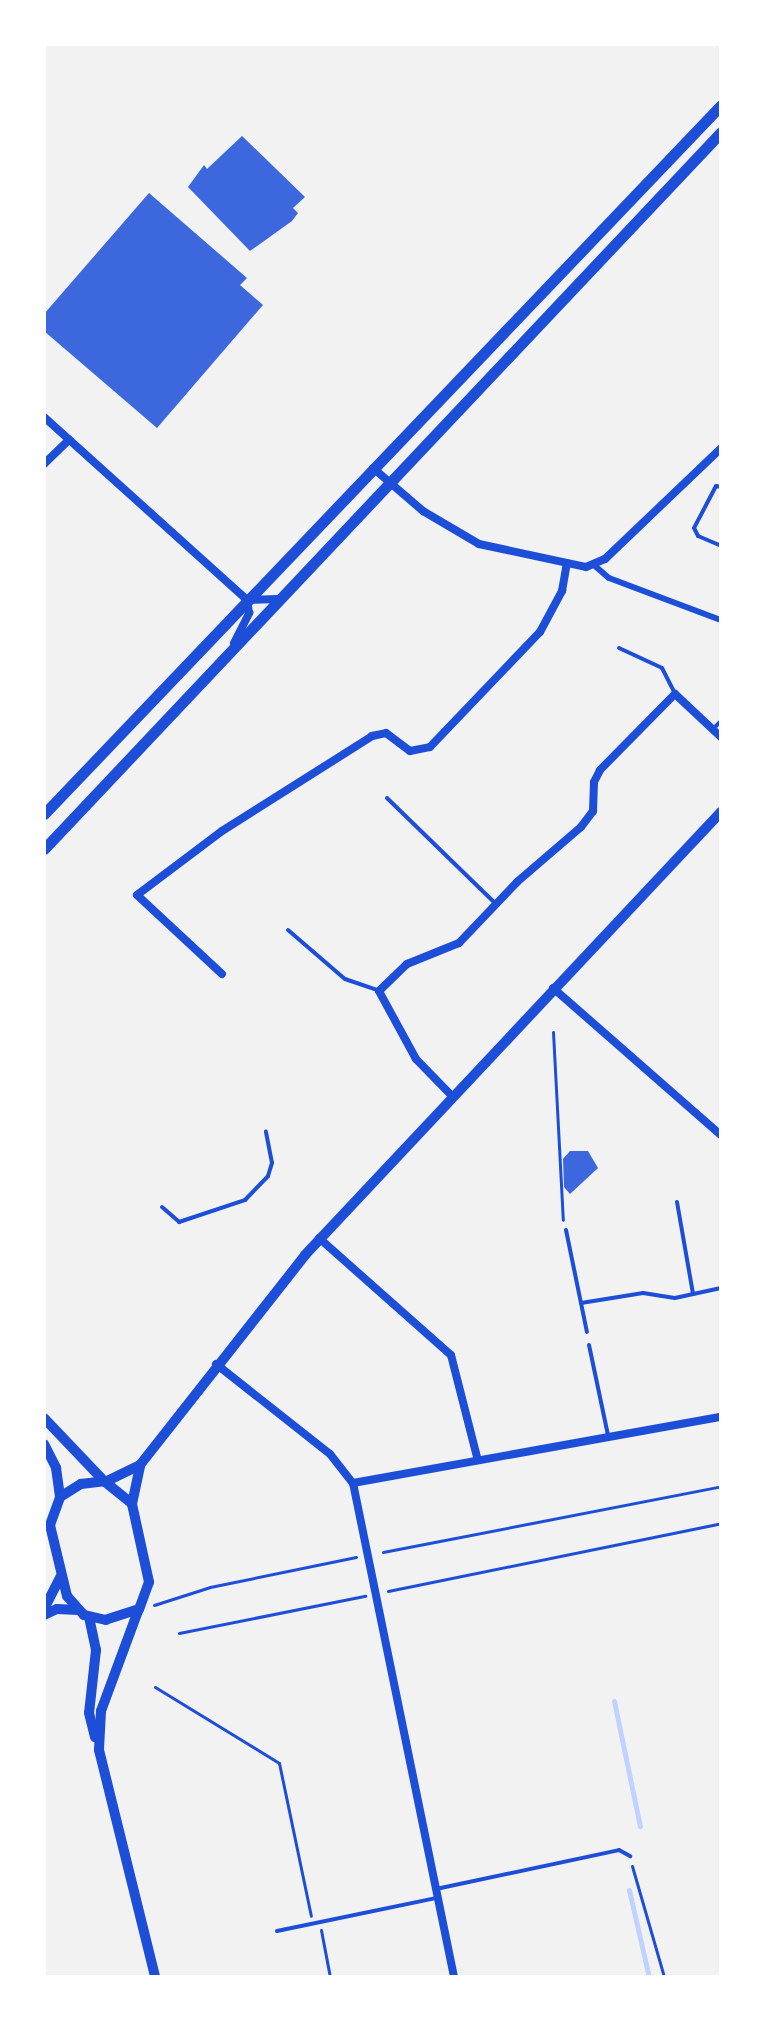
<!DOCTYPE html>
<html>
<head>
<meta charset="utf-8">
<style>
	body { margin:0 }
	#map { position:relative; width:765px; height:2021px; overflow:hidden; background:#f2f2f2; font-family:"Roboto Condensed",sans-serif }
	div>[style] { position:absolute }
	.stream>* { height:5px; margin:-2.5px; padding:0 2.5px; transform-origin:2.5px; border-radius:2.5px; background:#bfd3fe }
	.building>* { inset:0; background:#3d67dc }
	.path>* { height:3px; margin:-1.5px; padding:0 1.5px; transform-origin:1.5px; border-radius:1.5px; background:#1d4ed8 }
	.service>* { height:4px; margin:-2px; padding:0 2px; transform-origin:2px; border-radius:2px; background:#1d4ed8 }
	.pedestrian>* { height:6px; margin:-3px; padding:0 3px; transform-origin:3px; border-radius:3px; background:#1d4ed8 }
	.minor>* { height:8px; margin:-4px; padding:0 4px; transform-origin:4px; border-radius:4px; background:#1d4ed8 }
	.tertiary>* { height:10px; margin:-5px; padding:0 5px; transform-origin:5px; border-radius:5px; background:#1d4ed8 }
	.secondary>* { height:11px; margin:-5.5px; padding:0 5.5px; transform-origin:5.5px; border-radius:5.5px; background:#1d4ed8 }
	span { translate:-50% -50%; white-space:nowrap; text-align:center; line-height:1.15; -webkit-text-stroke:7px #fff; paint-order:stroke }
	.frame { position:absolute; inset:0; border:46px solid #fff; pointer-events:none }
</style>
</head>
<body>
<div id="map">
	<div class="stream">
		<i style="left:614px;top:1701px;width:128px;rotate:78.3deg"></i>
		<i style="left:629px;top:1890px;width:89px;rotate:77.1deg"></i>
	</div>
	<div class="building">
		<i style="clip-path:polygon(242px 136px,305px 197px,293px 208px,298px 213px,292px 221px,250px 251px,188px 187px,204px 165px,207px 169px)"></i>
		<i style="clip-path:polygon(149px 193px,247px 278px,240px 285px,263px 305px,157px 428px,44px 331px,44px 314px)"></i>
		<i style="clip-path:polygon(570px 1151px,588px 1151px,598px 1168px,570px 1194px,564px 1187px,563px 1159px)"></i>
	</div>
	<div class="path">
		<i style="left:553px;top:1032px;width:188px;rotate:87deg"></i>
		<i style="left:383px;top:1552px;width:344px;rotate:-11deg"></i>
		<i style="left:388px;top:1591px;width:340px;rotate:-11.5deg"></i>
		<i style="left:154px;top:1605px;width:59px;rotate:-17.8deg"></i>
		<i style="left:210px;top:1587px;width:149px;rotate:-11.6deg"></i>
		<i style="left:179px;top:1633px;width:190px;rotate:-11.3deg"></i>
		<i style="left:155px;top:1687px;width:145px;rotate:31.5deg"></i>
		<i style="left:279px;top:1763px;width:156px;rotate:78.2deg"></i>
		<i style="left:632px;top:1866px;width:116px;rotate:73.9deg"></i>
		<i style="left:321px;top:1930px;width:48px;rotate:79.2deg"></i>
	</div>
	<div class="service">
		<i style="left:721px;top:487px;width:5px;rotate:-169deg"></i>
		<i style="left:716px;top:486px;width:47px;rotate:117.6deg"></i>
		<i style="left:694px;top:528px;width:9px;rotate:63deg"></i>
		<i style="left:698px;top:536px;width:25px;rotate:23deg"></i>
		<i style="left:619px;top:648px;width:47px;rotate:24.9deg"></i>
		<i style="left:662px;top:668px;width:29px;rotate:63deg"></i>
		<i style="left:713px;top:729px;width:11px;rotate:-45deg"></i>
		<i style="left:387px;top:798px;width:152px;rotate:44.2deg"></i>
		<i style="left:288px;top:930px;width:75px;rotate:40.7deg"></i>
		<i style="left:345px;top:979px;width:36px;rotate:19deg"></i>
		<i style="left:677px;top:1202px;width:93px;rotate:80.1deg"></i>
		<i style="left:162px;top:1207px;width:23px;rotate:41deg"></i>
		<i style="left:179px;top:1222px;width:70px;rotate:-18.4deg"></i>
		<i style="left:245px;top:1200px;width:33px;rotate:-46deg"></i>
		<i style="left:268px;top:1176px;width:14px;rotate:-73deg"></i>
		<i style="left:272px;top:1163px;width:32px;rotate:-101deg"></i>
		<i style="left:566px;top:1230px;width:104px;rotate:78.4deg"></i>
		<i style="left:581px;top:1303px;width:63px;rotate:-9.2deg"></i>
		<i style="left:643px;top:1293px;width:32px;rotate:9deg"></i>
		<i style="left:675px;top:1298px;width:47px;rotate:-12.3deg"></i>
		<i style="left:589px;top:1345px;width:92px;rotate:78.1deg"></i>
		<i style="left:436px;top:1889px;width:187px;rotate:-12deg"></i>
		<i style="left:619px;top:1850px;width:13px;rotate:29deg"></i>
		<i style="left:277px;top:1931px;width:162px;rotate:-11.7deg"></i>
	</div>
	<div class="pedestrian">
		<i style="left:595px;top:566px;width:18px;rotate:41deg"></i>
		<i style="left:609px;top:578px;width:120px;rotate:20.6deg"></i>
	</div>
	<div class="minor">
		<i style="left:44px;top:417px;width:273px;rotate:42deg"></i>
		<i style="left:44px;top:464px;width:35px;rotate:-44deg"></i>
		<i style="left:373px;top:468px;width:66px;rotate:40.7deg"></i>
		<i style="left:423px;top:511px;width:65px;rotate:30.5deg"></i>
		<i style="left:479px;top:544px;width:109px;rotate:12.1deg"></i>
		<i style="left:586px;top:567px;width:21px;rotate:-23deg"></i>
		<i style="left:605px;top:559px;width:161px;rotate:-43.7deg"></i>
		<i style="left:247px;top:600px;width:31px;rotate:-2deg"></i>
		<i style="left:234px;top:643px;width:34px;rotate:-63deg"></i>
		<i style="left:249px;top:613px;width:13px;rotate:-99deg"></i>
		<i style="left:222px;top:974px;width:116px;rotate:-137.1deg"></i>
		<i style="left:137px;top:895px;width:106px;rotate:-37deg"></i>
		<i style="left:222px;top:831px;width:178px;rotate:-32.3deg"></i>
		<i style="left:372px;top:736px;width:14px;rotate:-12deg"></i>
		<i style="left:386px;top:733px;width:30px;rotate:37deg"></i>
		<i style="left:410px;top:751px;width:20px;rotate:-11deg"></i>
		<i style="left:430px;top:747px;width:159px;rotate:-46.3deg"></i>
		<i style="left:540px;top:632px;width:47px;rotate:-61.8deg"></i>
		<i style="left:562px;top:591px;width:28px;rotate:-80deg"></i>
		<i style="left:553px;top:988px;width:223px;rotate:41.2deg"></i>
		<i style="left:452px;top:1096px;width:52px;rotate:-134.2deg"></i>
		<i style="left:416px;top:1059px;width:77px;rotate:-118.6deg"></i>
		<i style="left:379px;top:991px;width:39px;rotate:-44deg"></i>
		<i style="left:407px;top:964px;width:56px;rotate:-22deg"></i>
		<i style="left:459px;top:943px;width:84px;rotate:-46.4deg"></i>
		<i style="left:517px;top:882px;width:84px;rotate:-40.7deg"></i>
		<i style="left:581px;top:827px;width:20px;rotate:-53deg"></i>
		<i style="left:593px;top:811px;width:29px;rotate:-88deg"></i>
		<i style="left:594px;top:782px;width:13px;rotate:-63deg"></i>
		<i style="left:600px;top:770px;width:107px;rotate:-45.4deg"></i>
		<i style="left:675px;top:694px;width:63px;rotate:43.1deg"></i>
		<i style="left:319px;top:1238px;width:176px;rotate:41.6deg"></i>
		<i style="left:451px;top:1355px;width:105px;rotate:75.7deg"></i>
		<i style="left:216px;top:1364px;width:145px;rotate:38.3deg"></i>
		<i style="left:330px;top:1454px;width:37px;rotate:52deg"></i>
		<i style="left:353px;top:1483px;width:504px;rotate:78.44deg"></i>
		<i style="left:353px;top:1483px;width:374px;rotate:-10.2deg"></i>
	</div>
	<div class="tertiary">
		<i style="left:44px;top:1418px;width:87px;rotate:46.4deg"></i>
		<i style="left:44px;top:1444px;width:27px;rotate:63deg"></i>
		<i style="left:56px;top:1468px;width:29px;rotate:82deg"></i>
		<i style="left:104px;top:1481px;width:36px;rotate:39deg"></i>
		<i style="left:132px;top:1504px;width:80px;rotate:77.7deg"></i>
		<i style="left:149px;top:1582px;width:29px;rotate:110deg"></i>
		<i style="left:139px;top:1609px;width:35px;rotate:162deg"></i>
		<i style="left:106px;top:1620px;width:23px;rotate:-167deg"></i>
		<i style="left:84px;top:1615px;width:25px;rotate:-132deg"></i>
		<i style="left:67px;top:1596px;width:73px;rotate:-103.5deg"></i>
		<i style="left:50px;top:1525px;width:30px;rotate:-70deg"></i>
		<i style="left:60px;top:1497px;width:25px;rotate:-32deg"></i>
		<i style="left:81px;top:1484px;width:23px;rotate:-7deg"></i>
		<i style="left:105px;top:1482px;width:39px;rotate:-26deg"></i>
		<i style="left:132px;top:1504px;width:40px;rotate:-78deg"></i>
		<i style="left:140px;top:1465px;width:267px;rotate:-51.8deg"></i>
		<i style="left:305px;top:1255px;width:608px;rotate:-46.8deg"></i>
		<i style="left:44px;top:1609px;width:36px;rotate:-63deg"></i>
		<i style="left:138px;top:1611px;width:107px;rotate:110.3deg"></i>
		<i style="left:101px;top:1711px;width:39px;rotate:93deg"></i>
		<i style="left:99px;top:1750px;width:234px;rotate:76.1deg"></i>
		<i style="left:44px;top:1615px;width:14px;rotate:-25deg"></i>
		<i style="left:57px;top:1609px;width:21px;rotate:3deg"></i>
		<i style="left:89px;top:1617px;width:34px;rotate:78deg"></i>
		<i style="left:96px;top:1650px;width:63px;rotate:96.3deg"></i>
		<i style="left:89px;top:1713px;width:25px;rotate:76deg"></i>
	</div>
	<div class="secondary">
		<i style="left:44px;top:814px;width:980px;rotate:-46.32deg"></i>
		<i style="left:44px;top:849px;width:986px;rotate:-46.64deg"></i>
	</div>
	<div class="frame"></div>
</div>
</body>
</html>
